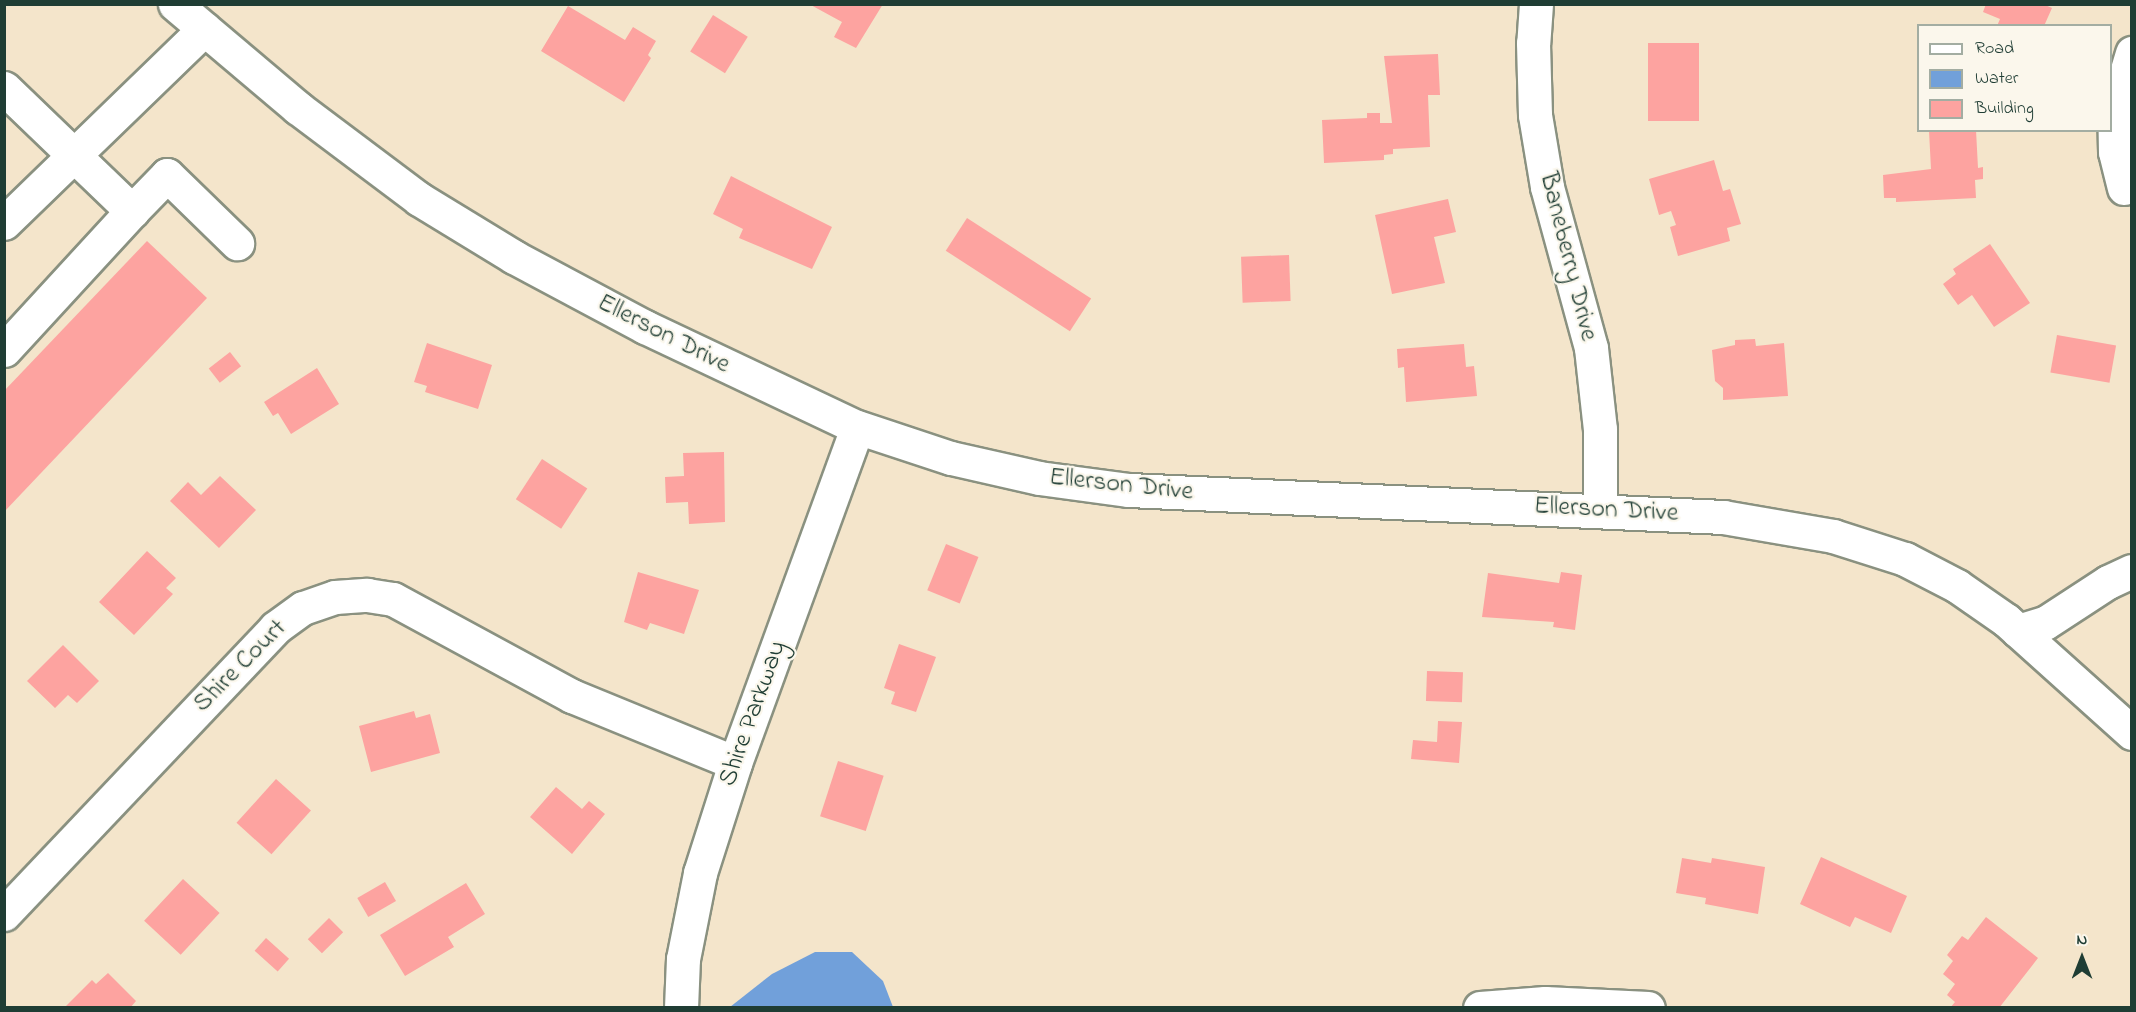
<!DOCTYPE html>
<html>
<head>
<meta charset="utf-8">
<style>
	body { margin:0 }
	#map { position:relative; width:2136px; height:1012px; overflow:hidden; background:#f4e5cb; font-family:"Indie Flower",sans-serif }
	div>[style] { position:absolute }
	.water>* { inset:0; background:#71a0da }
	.building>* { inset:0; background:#fda3a0; transform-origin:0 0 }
	.roads { filter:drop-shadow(2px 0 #8a9180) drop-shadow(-2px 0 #8a9180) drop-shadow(0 2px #8a9180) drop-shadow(0 -2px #8a9180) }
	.minor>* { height:33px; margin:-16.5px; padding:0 16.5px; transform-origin:16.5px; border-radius:16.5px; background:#fff }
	span { translate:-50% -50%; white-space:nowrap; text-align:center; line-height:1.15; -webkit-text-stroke:4.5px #fbf7ec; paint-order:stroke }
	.street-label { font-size:26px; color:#1f3d34 }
	.frame { position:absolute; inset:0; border:6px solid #1f3d34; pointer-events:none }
	.legend { position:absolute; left:1917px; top:24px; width:195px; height:108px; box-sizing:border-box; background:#fbf7ec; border:2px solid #a3ada2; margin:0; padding:8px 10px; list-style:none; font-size:18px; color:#1f3d34 }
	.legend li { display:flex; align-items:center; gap:12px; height:30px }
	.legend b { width:30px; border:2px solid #a3ada2 }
	.north { position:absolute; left:2052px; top:928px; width:60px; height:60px; -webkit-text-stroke:4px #fbf7ec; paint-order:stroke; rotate:0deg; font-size:16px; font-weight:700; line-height:24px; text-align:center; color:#1f3d34 }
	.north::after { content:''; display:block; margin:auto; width:21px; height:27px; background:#1f3d34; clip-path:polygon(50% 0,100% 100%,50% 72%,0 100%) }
</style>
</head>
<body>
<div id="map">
	<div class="water">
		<i style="clip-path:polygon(815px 952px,852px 952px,883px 981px,893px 1007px,730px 1007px,772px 974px)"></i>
	</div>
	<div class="building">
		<i style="clip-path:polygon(809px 4px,883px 4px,856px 48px,834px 37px,842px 22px)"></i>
		<i style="clip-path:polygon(1986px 4px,2043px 4px,2052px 8px,2044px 26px,1997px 26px,2000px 19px,1983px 12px)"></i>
		<i style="clip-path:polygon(568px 6px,625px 40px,633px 27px,656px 41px,648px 55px,651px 58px,624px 102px,541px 51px)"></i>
		<i style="left:713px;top:15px;width:41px;height:43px;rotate:32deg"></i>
		<i style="left:1648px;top:43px;width:51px;height:78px"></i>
		<i style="clip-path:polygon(1438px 54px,1440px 95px,1428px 95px,1430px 147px,1393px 149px,1393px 154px,1384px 155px,1384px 160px,1324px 163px,1322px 120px,1367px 118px,1367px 113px,1380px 113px,1380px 123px,1392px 123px,1384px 56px)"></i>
		<i style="clip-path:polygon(1976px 130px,1978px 168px,1983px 167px,1983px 179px,1975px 180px,1976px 198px,1896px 202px,1896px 198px,1884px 198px,1883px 175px,1931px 169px,1929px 131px)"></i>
		<i style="clip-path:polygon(1714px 160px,1723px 191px,1730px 189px,1741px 224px,1727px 228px,1730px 241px,1678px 256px,1670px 227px,1676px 225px,1671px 211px,1659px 215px,1649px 179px)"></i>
		<i style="clip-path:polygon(731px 176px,832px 227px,812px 269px,739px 238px,743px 229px,713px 214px)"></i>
		<i style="clip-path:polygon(1448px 199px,1456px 232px,1434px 237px,1445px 283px,1392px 294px,1375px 215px)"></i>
		<i style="left:967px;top:218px;width:148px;height:39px;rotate:33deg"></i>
		<i style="clip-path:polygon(147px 241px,207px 298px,4px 512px,4px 391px)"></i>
		<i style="clip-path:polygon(1990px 244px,2030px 303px,1994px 327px,1972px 295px,1958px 305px,1943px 284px,1956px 274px,1953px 269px)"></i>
		<i style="left:1289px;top:255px;width:46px;height:48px;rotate:88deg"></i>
		<i style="left:2057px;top:335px;width:60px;height:38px;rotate:10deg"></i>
		<i style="clip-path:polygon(1755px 339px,1756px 346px,1784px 343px,1788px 396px,1723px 400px,1723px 388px,1715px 381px,1712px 350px,1735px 345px,1735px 340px)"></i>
		<i style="clip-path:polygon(427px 343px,492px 365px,478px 409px,425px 392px,427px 386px,414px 382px)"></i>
		<i style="clip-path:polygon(1464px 344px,1466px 367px,1474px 366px,1477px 396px,1406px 402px,1404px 367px,1398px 368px,1397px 349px)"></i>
		<i style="left:230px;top:352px;width:18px;height:27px;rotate:52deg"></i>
		<i style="clip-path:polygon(317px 368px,339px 404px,291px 434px,278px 413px,273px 416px,264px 402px)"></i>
		<i style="clip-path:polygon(724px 452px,725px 522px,689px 524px,688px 502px,666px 503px,665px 477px,684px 476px,683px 453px)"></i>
		<i style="left:542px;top:459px;width:54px;height:48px;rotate:33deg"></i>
		<i style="clip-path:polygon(220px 476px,256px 510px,219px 548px,170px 501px,188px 482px,201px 495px)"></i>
		<i style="left:946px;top:544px;width:35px;height:50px;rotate:22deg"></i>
		<i style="clip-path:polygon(147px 551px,176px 578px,166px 588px,173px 594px,134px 635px,99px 602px)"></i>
		<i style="clip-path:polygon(638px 572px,699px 590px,684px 634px,650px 623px,647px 630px,624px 622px)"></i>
		<i style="clip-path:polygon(1561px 572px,1582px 575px,1575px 630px,1553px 627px,1554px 622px,1482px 617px,1488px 573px,1559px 583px)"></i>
		<i style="clip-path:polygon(899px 644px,936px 657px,916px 712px,891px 704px,895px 692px,884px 688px)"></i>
		<i style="clip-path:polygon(63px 645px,99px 681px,77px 703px,68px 695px,55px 708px,27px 681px)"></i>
		<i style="left:1427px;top:671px;width:36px;height:30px;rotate:2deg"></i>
		<i style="clip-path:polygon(414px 711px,416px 718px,430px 714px,440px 753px,371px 772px,359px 726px)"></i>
		<i style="clip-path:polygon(1438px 721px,1462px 722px,1459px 763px,1411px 759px,1413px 740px,1437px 742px)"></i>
		<i style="left:838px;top:761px;width:48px;height:58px;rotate:18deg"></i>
		<i style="left:276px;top:779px;width:47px;height:59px;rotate:42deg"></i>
		<i style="clip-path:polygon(556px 787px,582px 809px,589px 801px,605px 814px,572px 854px,530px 817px)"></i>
		<i style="clip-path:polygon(1821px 857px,1907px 896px,1891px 933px,1855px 917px,1850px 927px,1800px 904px)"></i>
		<i style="clip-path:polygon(1682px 858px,1711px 863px,1712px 858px,1765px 867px,1758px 914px,1705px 904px,1706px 898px,1676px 893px)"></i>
		<i style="left:183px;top:879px;width:50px;height:57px;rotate:43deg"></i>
		<i style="left:385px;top:882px;width:22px;height:32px;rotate:60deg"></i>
		<i style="clip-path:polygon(466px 883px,485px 914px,448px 937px,454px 947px,405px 976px,380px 935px)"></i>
		<i style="clip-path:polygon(1986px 917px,2038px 958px,1999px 1008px,1950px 1008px,1955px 1002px,1947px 995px,1955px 984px,1943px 974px,1953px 961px,1947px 955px,1962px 936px,1968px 940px)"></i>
		<i style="left:329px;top:918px;width:20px;height:30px;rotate:45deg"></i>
		<i style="left:266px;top:938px;width:31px;height:17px;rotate:42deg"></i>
		<i style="clip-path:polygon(108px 973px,136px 1001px,130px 1008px,64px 1008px,92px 980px,96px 984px)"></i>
	</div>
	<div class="roads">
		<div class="minor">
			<i style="left:175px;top:4px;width:161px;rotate:40.2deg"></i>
			<i style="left:298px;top:108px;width:151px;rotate:36.9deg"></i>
			<i style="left:419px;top:199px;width:111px;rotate:31.4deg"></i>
			<i style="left:514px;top:257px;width:149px;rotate:28.1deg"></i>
			<i style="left:645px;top:327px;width:234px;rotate:25.3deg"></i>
			<i style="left:857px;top:427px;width:99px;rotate:18.3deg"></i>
			<i style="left:951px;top:458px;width:90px;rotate:12.8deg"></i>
			<i style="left:1039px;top:478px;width:91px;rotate:7.6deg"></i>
			<i style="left:1129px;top:490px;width:595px;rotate:2.6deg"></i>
			<i style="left:1723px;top:517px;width:112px;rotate:9.8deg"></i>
			<i style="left:1833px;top:536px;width:76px;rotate:17.7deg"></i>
			<i style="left:1905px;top:559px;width:59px;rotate:27.4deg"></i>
			<i style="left:1957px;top:586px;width:60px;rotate:34.8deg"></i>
			<i style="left:2006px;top:620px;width:169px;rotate:41.9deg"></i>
			<i style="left:1536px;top:4px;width:39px;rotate:94deg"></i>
			<i style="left:1533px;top:43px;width:72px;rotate:88.4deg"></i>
			<i style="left:1535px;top:115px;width:73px;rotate:80.5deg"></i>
			<i style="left:1547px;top:187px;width:167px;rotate:74.7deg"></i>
			<i style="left:1591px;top:348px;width:81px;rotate:83.7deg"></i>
			<i style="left:1600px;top:429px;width:81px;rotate:90deg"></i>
			<i style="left:4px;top:88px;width:178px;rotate:43.9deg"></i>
			<i style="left:132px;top:211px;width:189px;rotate:132.6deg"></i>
			<i style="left:2124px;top:188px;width:37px;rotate:-104deg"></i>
			<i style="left:2115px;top:152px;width:39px;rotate:-91deg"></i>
			<i style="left:2114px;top:113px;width:63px;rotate:-73.3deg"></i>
			<i style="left:132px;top:211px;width:50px;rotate:-45.8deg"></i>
			<i style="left:167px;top:175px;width:98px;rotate:44.2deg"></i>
			<i style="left:4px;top:223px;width:279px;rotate:-44.1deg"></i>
			<i style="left:2018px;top:631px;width:28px;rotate:-17deg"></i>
			<i style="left:2045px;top:623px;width:75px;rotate:-33.1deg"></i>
			<i style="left:2108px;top:582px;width:26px;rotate:-25deg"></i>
			<i style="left:4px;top:914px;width:394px;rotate:-46.5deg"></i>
			<i style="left:275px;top:628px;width:34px;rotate:-36deg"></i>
			<i style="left:303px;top:608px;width:34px;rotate:-19deg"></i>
			<i style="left:335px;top:597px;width:32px;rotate:-4deg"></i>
			<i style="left:367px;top:595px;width:26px;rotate:9deg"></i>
			<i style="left:393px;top:599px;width:204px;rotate:28.5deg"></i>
			<i style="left:572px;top:696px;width:176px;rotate:22.3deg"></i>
			<i style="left:681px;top:1008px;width:49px;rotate:-87.7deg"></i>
			<i style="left:683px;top:959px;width:88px;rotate:-78.8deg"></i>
			<i style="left:700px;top:873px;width:115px;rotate:-72.3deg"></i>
			<i style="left:735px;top:763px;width:357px;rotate:-70deg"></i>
			<i style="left:1480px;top:1008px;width:65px;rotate:-4.4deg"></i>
			<i style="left:1545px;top:1003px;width:103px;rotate:2.8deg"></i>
		</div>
	</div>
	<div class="street-label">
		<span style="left:1567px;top:257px;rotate:76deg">Baneberry Drive</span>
		<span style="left:663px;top:335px;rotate:27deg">Ellerson Drive</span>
		<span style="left:1121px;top:486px;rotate:6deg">Ellerson Drive</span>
		<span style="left:1606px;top:511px;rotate:3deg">Ellerson Drive</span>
		<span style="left:241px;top:667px;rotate:-45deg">Shire Court</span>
		<span style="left:754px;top:714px;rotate:-70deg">Shire Parkway</span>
	</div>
	<div class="frame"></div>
	<ul class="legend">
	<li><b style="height:8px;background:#fff"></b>Road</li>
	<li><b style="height:16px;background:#71a0da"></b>Water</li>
	<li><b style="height:16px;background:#fda3a0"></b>Building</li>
	</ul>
	<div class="north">N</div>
</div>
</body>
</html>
